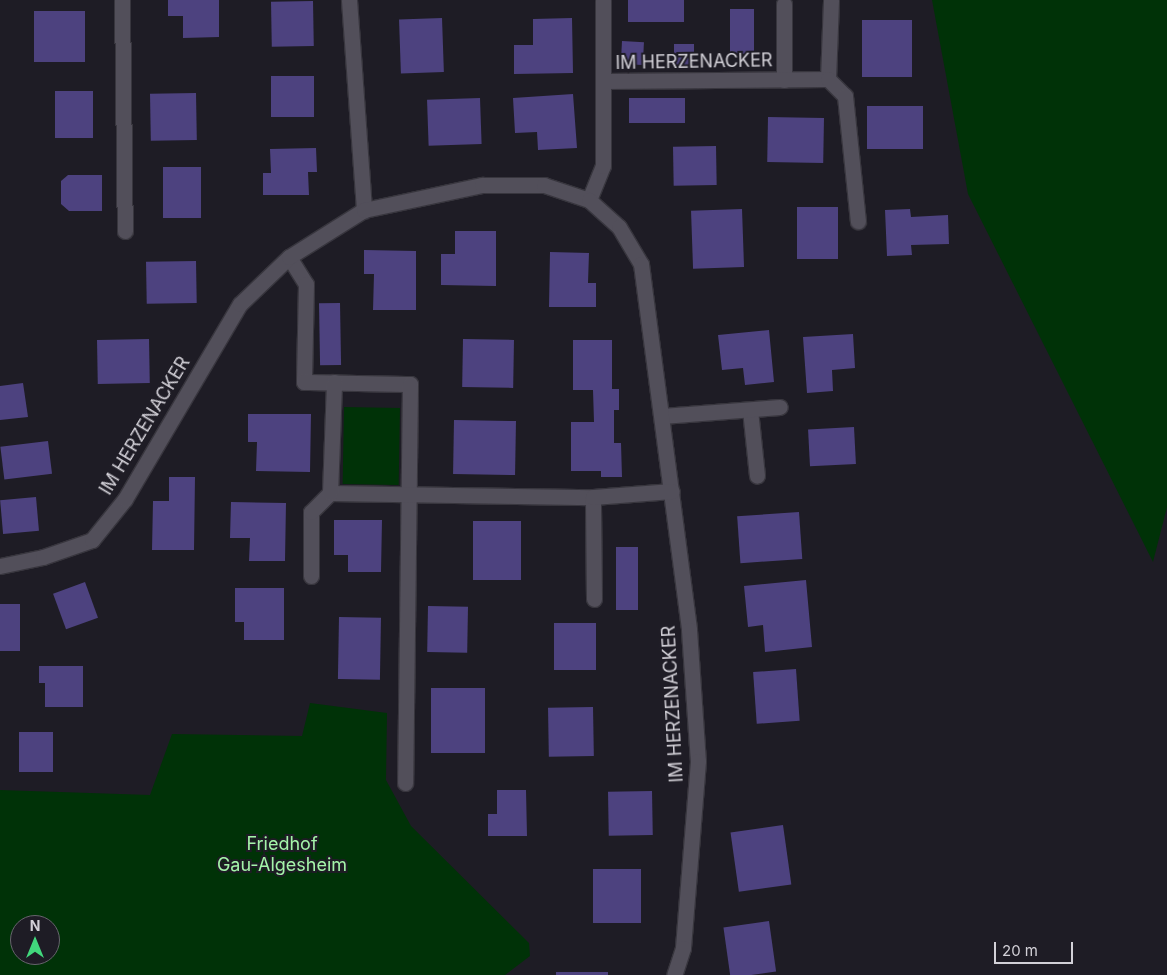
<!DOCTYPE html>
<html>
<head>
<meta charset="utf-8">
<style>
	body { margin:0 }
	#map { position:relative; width:1167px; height:975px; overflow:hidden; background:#1e1c25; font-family:Inter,sans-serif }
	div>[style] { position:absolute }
	.green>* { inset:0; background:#003207; transform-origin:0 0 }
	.building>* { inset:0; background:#4d427f; transform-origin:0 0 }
	.roads { filter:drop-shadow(1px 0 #38363e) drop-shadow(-1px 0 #38363e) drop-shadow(0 1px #38363e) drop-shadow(0 -1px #38363e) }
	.minor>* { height:15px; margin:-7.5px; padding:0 7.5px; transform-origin:7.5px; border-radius:7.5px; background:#524f5a }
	span { translate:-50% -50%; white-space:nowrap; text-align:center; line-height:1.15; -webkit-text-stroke:4px #1e1c25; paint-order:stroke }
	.street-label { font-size:18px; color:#d2d0d7 }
	.park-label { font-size:18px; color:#a4f4a9 }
	.north { position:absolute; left:10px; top:915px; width:50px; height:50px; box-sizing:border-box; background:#1e1c25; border:1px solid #66646c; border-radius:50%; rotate:0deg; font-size:14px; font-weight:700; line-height:20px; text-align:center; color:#d2d0d7 }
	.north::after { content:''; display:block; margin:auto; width:18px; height:22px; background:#41d77c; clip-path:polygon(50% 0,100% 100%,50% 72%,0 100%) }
	.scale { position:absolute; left:994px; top:942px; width:79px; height:22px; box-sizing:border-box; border:2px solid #d2d0d7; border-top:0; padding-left:6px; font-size:15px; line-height:18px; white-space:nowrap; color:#d2d0d7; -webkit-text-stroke:4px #1e1c25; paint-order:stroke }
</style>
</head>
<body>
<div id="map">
	<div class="green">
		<i style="clip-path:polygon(932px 0,1167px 0,1167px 507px,1153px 562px,968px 194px)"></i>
		<i style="left:344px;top:407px;width:56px;height:77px;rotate:1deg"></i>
		<i style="clip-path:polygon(evenodd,310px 703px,387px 713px,386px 780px,411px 826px,529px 943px,530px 956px,505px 975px,0 975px,0 790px,150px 795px,172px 734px,302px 736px,310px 703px,20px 925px,50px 925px,50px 955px,20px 955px,20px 925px)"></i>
	</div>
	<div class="building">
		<i style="clip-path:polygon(168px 0,219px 0,219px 37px,183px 38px,183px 16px,168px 16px)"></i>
		<i style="left:628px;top:0;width:56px;height:22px"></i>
		<i style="left:313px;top:1px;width:45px;height:42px;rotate:89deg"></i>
		<i style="left:730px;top:9px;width:24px;height:45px"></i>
		<i style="left:34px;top:11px;width:51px;height:51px"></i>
		<i style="left:442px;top:18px;width:54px;height:43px;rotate:88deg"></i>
		<i style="clip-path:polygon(572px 18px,573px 73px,514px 74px,514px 45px,533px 45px,533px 19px)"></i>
		<i style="left:912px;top:20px;width:57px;height:50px;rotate:90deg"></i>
		<i style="left:622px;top:41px;width:22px;height:23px;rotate:3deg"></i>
		<i style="left:674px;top:44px;width:20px;height:23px"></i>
		<i style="left:271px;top:76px;width:43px;height:41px"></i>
		<i style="left:55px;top:91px;width:38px;height:47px"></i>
		<i style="left:196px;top:93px;width:47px;height:46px;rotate:89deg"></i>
		<i style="clip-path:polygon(573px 94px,577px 148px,538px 150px,537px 132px,515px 133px,513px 98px)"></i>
		<i style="left:480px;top:98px;width:46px;height:53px;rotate:88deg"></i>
		<i style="left:685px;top:98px;width:25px;height:56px;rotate:90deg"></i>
		<i style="left:867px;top:106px;width:56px;height:43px"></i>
		<i style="left:768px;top:117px;width:56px;height:45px;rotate:1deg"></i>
		<i style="left:716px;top:146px;width:39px;height:43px;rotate:89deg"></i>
		<i style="clip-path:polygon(316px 148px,317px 172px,308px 172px,309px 195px,263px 195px,263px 173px,271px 173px,270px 149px)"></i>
		<i style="left:163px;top:167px;width:38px;height:51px"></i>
		<i style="clip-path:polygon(68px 175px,102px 175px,102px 211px,69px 211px,61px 204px,61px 181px)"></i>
		<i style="left:797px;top:207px;width:41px;height:52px"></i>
		<i style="left:742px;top:209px;width:58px;height:51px;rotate:88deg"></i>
		<i style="clip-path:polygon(910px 209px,911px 217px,948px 215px,949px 244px,911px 245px,912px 255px,887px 256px,885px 210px)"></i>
		<i style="clip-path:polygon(455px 231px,496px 231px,496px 286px,441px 285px,441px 254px,455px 254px)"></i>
		<i style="clip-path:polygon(364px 250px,416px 251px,416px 310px,373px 310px,374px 274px,364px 274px)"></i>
		<i style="clip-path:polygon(550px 252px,589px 253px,588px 283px,596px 283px,596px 307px,549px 307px)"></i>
		<i style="left:196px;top:261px;width:42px;height:50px;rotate:89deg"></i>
		<i style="left:340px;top:303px;width:62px;height:21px;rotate:89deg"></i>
		<i style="clip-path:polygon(769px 330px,774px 382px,745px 385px,743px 368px,722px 370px,718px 335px)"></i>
		<i style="clip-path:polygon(853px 334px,855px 368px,832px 370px,833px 391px,807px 393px,803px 337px)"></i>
		<i style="left:149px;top:339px;width:44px;height:52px;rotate:89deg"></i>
		<i style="left:463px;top:339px;width:51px;height:48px;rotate:1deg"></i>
		<i style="clip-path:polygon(573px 340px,612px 340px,612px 389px,619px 389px,619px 410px,614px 410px,614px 443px,621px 443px,622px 477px,601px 477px,601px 471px,571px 471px,571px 422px,594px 422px,593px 390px,573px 390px)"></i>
		<i style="clip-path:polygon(23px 383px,28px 417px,0 420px,0 386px)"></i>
		<i style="clip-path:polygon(248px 414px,311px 414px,310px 472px,256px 471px,257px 442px,248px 442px)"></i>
		<i style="left:454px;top:420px;width:62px;height:54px;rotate:1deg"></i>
		<i style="left:854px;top:427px;width:37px;height:46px;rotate:87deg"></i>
		<i style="left:48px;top:441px;width:33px;height:48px;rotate:83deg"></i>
		<i style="clip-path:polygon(169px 477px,195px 477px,194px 550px,152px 550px,153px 501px,169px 501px)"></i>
		<i style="left:36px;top:497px;width:34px;height:36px;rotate:85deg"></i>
		<i style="clip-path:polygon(231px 502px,286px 503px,285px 561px,249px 561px,250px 538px,230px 538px)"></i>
		<i style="left:799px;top:512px;width:47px;height:62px;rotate:86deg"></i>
		<i style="clip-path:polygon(334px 520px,382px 520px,381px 572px,348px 572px,348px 555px,334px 555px)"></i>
		<i style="left:473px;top:521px;width:48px;height:59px"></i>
		<i style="left:616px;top:547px;width:22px;height:63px"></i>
		<i style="clip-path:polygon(806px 580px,812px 647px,765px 652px,763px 625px,748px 627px,744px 586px)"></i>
		<i style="left:85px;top:582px;width:38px;height:34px;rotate:70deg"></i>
		<i style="clip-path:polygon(235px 588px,284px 588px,284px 640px,244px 640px,244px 622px,235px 622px)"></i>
		<i style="left:0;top:604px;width:20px;height:47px"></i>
		<i style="left:428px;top:606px;width:40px;height:46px;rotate:1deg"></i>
		<i style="left:339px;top:617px;width:42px;height:62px;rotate:1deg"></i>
		<i style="left:554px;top:623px;width:42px;height:47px"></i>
		<i style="clip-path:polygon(39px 666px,83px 666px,83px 707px,45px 707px,45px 683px,39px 683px)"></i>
		<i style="left:796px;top:669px;width:52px;height:43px;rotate:86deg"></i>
		<i style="left:485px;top:688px;width:65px;height:54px;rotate:90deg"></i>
		<i style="left:593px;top:707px;width:49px;height:45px;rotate:89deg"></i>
		<i style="left:19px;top:732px;width:34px;height:40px"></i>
		<i style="clip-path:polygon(497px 790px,526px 790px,527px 836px,488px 836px,488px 814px,497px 814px)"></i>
		<i style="left:652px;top:791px;width:44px;height:44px;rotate:89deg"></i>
		<i style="left:783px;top:825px;width:60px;height:53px;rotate:82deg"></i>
		<i style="left:593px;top:869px;width:48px;height:54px"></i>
		<i style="left:769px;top:921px;width:51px;height:46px;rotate:82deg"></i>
		<i style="left:556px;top:972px;width:52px;height:3px"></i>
	</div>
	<div class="roads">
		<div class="minor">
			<i style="left:122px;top:0;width:231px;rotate:89.3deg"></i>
			<i style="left:349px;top:0;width:211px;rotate:85.9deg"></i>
			<i style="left:784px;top:4px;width:76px;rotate:90deg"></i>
			<i style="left:828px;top:79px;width:79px;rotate:-87.8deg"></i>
			<i style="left:605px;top:81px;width:223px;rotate:-0.5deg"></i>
			<i style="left:828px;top:79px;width:24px;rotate:45deg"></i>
			<i style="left:845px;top:96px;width:126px;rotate:84.1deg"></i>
			<i style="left:589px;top:200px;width:37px;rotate:-68deg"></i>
			<i style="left:603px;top:166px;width:166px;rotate:-90deg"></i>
			<i style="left:289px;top:257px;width:32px;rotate:58deg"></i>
			<i style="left:306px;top:284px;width:98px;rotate:91.2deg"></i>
			<i style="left:304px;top:382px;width:106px;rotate:1.1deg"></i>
			<i style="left:410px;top:384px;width:399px;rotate:90.7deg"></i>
			<i style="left:750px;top:410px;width:66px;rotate:83.9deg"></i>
			<i style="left:662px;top:416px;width:118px;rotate:-4.4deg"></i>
			<i style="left:330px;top:493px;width:263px;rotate:0.9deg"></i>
			<i style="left:0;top:566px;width:44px;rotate:-11.8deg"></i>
			<i style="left:43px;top:557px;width:52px;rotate:-19.1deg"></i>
			<i style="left:92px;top:540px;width:53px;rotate:-51.2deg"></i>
			<i style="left:125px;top:499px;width:226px;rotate:-59.5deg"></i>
			<i style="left:240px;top:304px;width:68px;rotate:-43.8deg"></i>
			<i style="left:289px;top:257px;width:89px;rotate:-32.1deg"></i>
			<i style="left:364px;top:210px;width:121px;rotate:-12deg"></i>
			<i style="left:482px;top:185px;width:62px"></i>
			<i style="left:544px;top:185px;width:47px;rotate:18.4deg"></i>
			<i style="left:589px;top:200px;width:40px;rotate:42deg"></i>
			<i style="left:619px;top:227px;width:43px;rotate:59.3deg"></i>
			<i style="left:641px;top:264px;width:369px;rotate:82.5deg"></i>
			<i style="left:689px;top:630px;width:131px;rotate:86.1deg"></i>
			<i style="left:698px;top:761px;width:188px;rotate:94.6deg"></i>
			<i style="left:683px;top:948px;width:28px;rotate:108deg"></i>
			<i style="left:311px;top:576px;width:64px;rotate:-90deg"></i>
			<i style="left:311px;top:512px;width:27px;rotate:-45deg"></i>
			<i style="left:330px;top:493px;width:111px;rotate:-87.9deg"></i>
			<i style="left:594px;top:599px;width:102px;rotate:-90.6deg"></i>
			<i style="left:593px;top:497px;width:79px;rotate:-4.3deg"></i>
		</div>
	</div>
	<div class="street-label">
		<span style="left:694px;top:62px;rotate:-1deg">IM HERZENACKER</span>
		<span style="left:145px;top:426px;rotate:-59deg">IM HERZENACKER</span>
		<span style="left:673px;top:704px;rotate:-93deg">IM HERZENACKER</span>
	</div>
	<div class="park-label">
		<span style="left:282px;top:855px">Friedhof<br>Gau-Algesheim</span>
	</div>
	<div class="north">N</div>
	<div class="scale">20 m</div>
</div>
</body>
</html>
